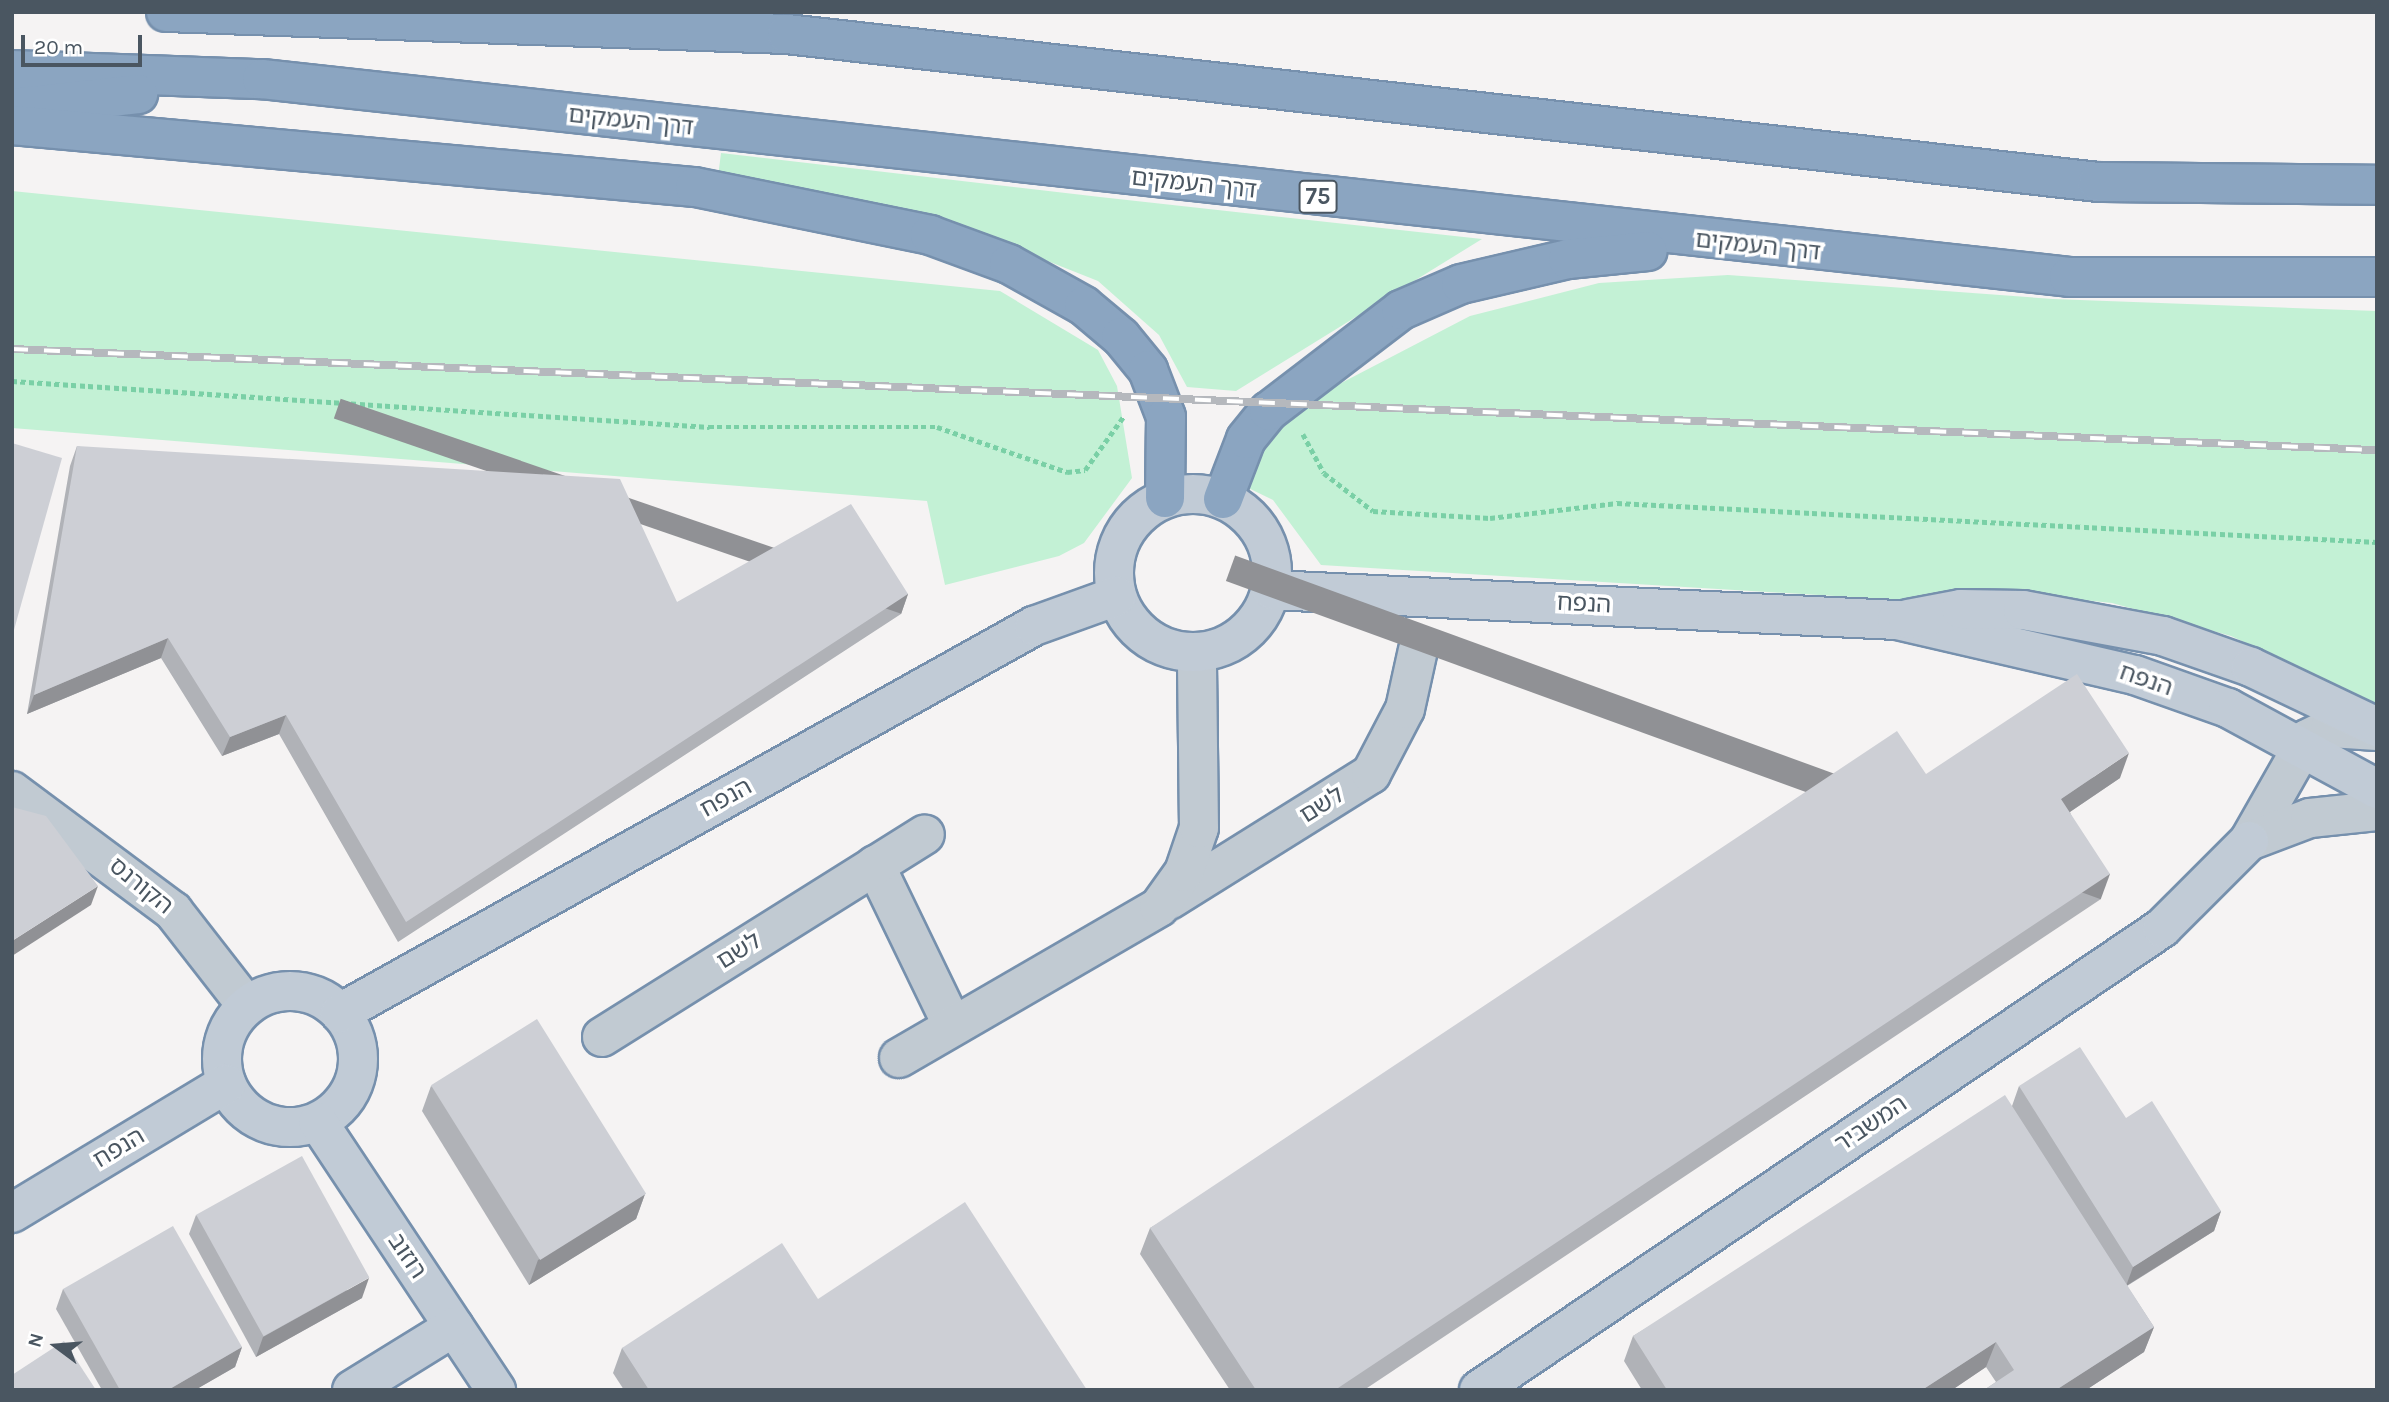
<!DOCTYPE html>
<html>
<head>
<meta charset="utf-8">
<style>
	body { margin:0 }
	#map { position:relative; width:2389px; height:1402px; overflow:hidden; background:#f5f3f3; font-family:Karla,"Noto Sans Hebrew",sans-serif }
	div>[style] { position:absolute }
	.green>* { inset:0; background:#c3f1d5 }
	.path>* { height:4.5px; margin-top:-2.25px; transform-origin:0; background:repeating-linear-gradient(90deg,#7ad0a6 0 5px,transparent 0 8.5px) }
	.roads { filter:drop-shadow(2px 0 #7690ad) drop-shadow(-2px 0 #7690ad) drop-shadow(0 2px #7690ad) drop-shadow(0 -2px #7690ad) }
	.street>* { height:38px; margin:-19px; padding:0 19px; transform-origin:19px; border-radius:19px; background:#c1cad2 }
	.secondary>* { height:38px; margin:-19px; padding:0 19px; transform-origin:19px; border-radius:19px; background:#c1cbd6 }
	.secondary>.ring { margin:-19px; padding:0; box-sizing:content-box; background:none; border:38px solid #c1cbd6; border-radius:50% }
	.highway>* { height:38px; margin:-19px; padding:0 19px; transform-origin:19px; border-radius:19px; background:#8ba5c1 }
	.rail>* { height:8px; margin-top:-4px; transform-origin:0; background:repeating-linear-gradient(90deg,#fff 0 16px,#b5b8bd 0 32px); box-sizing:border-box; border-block:2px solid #b5b8bd }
	.wall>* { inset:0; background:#b0b2b7 }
	.shaded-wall>* { inset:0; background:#909195; transform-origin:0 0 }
	.building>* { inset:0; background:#cdcfd5; transform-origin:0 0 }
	span { translate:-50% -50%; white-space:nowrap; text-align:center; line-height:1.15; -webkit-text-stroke:7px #fff; paint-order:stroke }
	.shield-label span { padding:2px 5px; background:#fff; border:2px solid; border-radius:5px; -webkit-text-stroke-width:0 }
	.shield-label { font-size:23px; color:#4a5661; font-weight:700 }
	.street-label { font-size:24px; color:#4a5661 }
	.frame { position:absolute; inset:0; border:14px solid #4a5661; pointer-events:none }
	.north { position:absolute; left:21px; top:1311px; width:70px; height:70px; -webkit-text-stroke:5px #fff; paint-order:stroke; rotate:286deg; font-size:19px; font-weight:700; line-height:28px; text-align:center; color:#4a5661 }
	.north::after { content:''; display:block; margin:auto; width:24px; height:32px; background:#4a5661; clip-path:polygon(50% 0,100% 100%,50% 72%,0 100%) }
	.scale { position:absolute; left:21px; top:35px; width:121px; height:32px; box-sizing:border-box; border:4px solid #4a5661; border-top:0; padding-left:9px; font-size:21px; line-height:24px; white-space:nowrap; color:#4a5661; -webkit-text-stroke:5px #fff; paint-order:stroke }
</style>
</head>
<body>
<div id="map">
	<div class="green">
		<i style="clip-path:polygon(721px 153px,1100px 197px,1482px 239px,1236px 391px,1187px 387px,1159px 335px,1098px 281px,934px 216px,718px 177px)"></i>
		<i style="clip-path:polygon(12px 191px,1000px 291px,1098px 350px,1117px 386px,1132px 478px,1084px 543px,1059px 556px,945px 585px,927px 501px,12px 428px)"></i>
		<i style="clip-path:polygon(1728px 275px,2053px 299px,2377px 311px,2377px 704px,2231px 636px,2112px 603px,1989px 590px,1917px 601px,1321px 565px,1273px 500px,1238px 483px,1261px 441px,1322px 393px,1470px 316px,1599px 283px)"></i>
	</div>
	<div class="path">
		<i style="left:12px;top:381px;width:699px;rotate:3.78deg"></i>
		<i style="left:709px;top:427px;width:228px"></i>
		<i style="left:937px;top:427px;width:138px;rotate:19.1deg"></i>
		<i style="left:1067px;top:472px;width:18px;rotate:-6deg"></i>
		<i style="left:1085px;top:470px;width:67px;rotate:-54.2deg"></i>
		<i style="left:1303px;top:434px;width:44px;rotate:61.7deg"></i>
		<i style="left:1324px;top:473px;width:62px;rotate:37.8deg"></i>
		<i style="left:1373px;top:511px;width:117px;rotate:3.4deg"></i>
		<i style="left:1490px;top:518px;width:128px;rotate:-6.7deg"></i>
		<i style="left:1617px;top:503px;width:761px;rotate:2.94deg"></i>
	</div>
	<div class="roads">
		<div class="street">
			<i style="left:12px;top:791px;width:201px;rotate:36.7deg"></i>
			<i style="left:173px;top:911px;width:120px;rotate:52.1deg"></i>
			<i style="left:2249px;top:841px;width:117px;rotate:-60.4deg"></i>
			<i style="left:2307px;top:739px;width:25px;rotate:-26deg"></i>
			<i style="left:2330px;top:728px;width:47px;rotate:3.7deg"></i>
			<i style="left:2249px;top:841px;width:65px;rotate:-20.7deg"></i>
			<i style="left:2310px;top:818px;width:67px;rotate:-6deg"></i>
			<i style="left:875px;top:865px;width:179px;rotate:64.2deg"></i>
			<i style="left:1169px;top:900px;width:238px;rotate:-32deg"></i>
			<i style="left:1371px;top:774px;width:73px;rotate:-62.4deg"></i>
			<i style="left:1405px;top:709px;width:60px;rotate:-77.6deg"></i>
			<i style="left:602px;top:1037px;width:381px;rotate:-32.1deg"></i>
			<i style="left:899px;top:1058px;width:301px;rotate:-30.1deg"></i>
			<i style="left:1159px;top:907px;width:43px;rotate:-54.5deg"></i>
			<i style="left:1184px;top:872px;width:46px;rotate:-71.2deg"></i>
			<i style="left:1199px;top:828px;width:175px;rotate:-90.7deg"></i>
		</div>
		<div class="secondary">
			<i class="ring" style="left:1114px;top:494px;width:120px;height:120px"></i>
			<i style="left:1272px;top:590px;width:626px;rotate:2.75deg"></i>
			<i style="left:1897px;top:620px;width:244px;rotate:13deg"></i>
			<i style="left:2135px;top:675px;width:99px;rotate:19.5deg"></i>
			<i style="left:2228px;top:708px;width:170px;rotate:28.5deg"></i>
			<i style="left:1908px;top:619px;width:54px;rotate:-10.7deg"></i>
			<i style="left:1961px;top:609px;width:62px;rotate:0.9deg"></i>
			<i style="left:2023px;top:610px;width:142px;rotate:10.5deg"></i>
			<i style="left:2163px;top:636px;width:93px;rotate:19.4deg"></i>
			<i style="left:2251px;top:667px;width:140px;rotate:25.5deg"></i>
			<i class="ring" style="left:222px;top:991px;width:98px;height:98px"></i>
			<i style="left:340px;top:1013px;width:795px;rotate:-29.15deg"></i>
			<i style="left:1034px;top:626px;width:88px;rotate:-19.9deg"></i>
			<i style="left:318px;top:1122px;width:322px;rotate:56.4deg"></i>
			<i style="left:12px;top:1213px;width:250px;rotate:-31.1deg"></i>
			<i style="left:352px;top:1390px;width:120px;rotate:-31.7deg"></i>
			<i style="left:1479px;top:1390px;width:825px;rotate:-34.08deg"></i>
			<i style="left:2162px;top:928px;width:123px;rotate:-45deg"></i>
		</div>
		<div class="highway">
			<i style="left:166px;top:12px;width:621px;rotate:2.03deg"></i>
			<i style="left:787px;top:34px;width:1319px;rotate:6.44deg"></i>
			<i style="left:2098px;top:182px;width:279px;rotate:0.6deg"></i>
			<i style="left:12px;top:70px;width:250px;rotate:2.1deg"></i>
			<i style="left:262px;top:79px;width:1818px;rotate:6.25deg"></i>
			<i style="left:2069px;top:277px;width:308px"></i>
			<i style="left:12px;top:108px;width:127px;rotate:-6.3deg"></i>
			<i style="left:12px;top:125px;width:686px;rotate:5.19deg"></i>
			<i style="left:695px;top:187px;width:240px;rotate:11.5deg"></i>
			<i style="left:930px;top:235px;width:84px;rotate:20.2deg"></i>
			<i style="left:1009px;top:264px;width:86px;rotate:29.2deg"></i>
			<i style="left:1084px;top:306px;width:48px;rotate:40deg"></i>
			<i style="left:1121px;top:337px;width:43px;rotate:50.7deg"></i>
			<i style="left:1148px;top:370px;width:50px;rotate:69deg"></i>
			<i style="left:1166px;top:417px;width:81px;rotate:90.7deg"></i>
			<i style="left:1223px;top:499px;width:64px;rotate:-69deg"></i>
			<i style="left:1246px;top:439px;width:36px;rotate:-51deg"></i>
			<i style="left:1269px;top:411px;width:166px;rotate:-37.4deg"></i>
			<i style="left:1401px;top:310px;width:65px;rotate:-23.4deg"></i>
			<i style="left:1461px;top:284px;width:110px;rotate:-13.2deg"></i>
			<i style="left:1568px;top:259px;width:80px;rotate:-5.7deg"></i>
		</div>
	</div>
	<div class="rail">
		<i style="left:12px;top:349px;width:2367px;rotate:2.45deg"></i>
	</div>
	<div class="wall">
		<i style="clip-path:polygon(77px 446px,677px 602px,908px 594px,901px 614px,398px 942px,279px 734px,222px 756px,161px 658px,27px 714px,70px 466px)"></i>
		<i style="clip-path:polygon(1926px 774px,2120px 778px,2070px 812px,2101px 899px,1364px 1390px,1230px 1390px,1140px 1254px,1150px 1228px)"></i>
		<i style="clip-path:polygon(431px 1086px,645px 1194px,636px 1219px,529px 1285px,422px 1111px)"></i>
		<i style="clip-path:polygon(2019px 1086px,2221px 1211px,2214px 1231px,2127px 1286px,2154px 1327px,2144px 1352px,2086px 1390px,1984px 1390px,1996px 1382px,1986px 1367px,1952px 1390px,1642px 1390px,1624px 1361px,1633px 1336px,2012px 1106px)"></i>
		<i style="clip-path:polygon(196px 1215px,362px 1298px,256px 1357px,189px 1234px)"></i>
		<i style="clip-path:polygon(63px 1289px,242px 1347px,235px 1367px,195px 1390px,102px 1390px,56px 1309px)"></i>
		<i style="clip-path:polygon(818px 1299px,1087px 1390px,624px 1390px,613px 1373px,622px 1348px)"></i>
	</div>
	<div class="shaded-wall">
		<i style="left:908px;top:594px;width:21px;height:600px;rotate:109deg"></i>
		<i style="clip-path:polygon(168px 638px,161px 658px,27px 714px,34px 695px)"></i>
		<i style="clip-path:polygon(286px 715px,279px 734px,222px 756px,230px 737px)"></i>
		<i style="clip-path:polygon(2129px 753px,2120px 778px,2052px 824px,2061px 799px)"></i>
		<i style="left:2110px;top:874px;width:27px;height:931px;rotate:110deg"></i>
		<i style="clip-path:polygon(98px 886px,91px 905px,12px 956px,12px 941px)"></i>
		<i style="clip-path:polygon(645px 1194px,636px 1219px,529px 1285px,538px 1260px)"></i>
		<i style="clip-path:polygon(2221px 1211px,2214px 1231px,2126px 1286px,2133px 1267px)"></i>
		<i style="clip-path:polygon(369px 1278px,362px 1298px,256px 1357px,263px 1337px)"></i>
		<i style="clip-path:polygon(2154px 1327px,2144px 1352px,2086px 1390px,2056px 1390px)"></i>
		<i style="clip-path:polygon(1996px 1342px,1986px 1367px,1952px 1390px,1922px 1390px)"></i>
		<i style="clip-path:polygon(242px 1347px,235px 1367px,195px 1390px,168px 1390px)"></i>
	</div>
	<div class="building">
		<i style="clip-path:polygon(12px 443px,62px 458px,12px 637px)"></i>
		<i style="clip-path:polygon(77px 446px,620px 479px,677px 602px,851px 504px,908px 594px,406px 922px,286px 715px,230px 737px,168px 638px,34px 695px)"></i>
		<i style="clip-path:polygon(2077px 674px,2129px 753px,2061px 799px,2110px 874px,1335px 1390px,1256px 1390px,1150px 1228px,1897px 731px,1926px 774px)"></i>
		<i style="clip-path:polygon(12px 807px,46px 816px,98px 886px,12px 941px)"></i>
		<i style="left:537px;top:1019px;width:206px;height:125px;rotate:58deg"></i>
		<i style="clip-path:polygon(2080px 1047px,2126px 1118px,2152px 1101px,2221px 1211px,2133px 1267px,2019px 1086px)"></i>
		<i style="clip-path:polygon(2005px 1095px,2154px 1327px,2056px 1390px,1984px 1390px,2014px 1370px,1996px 1342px,1922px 1390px,1667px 1390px,1633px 1336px)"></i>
		<i style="left:302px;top:1156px;width:139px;height:121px;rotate:61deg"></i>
		<i style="clip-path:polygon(965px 1202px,1087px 1390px,649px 1390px,622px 1348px,782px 1243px,818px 1299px)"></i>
		<i style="clip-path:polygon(173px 1226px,242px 1347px,168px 1390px,120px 1390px,63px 1289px)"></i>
		<i style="clip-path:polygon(64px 1341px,96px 1390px,12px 1390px,12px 1375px)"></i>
	</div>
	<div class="shield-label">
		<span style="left:1318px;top:197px">75</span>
	</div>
	<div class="street-label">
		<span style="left:631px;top:121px;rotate:6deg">דרך העמקים</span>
		<span style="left:1194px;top:184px;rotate:6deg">דרך העמקים</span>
		<span style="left:1758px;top:246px;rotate:6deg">דרך העמקים</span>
		<span style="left:1584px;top:604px;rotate:3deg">הנפח</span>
		<span style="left:2146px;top:680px;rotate:19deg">הנפח</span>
		<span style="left:726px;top:798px;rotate:-29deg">הנפח</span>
		<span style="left:1322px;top:805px;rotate:-32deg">לשם</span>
		<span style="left:141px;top:886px;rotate:39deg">הקורנס</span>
		<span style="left:739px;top:951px;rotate:-32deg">לשם</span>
		<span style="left:1871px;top:1124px;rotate:-34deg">המשביר</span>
		<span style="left:119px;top:1148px;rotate:-31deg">הנפח</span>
		<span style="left:407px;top:1256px;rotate:56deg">רוזוב</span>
	</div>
	<div class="frame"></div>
	<div class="north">N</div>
	<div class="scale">20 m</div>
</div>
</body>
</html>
